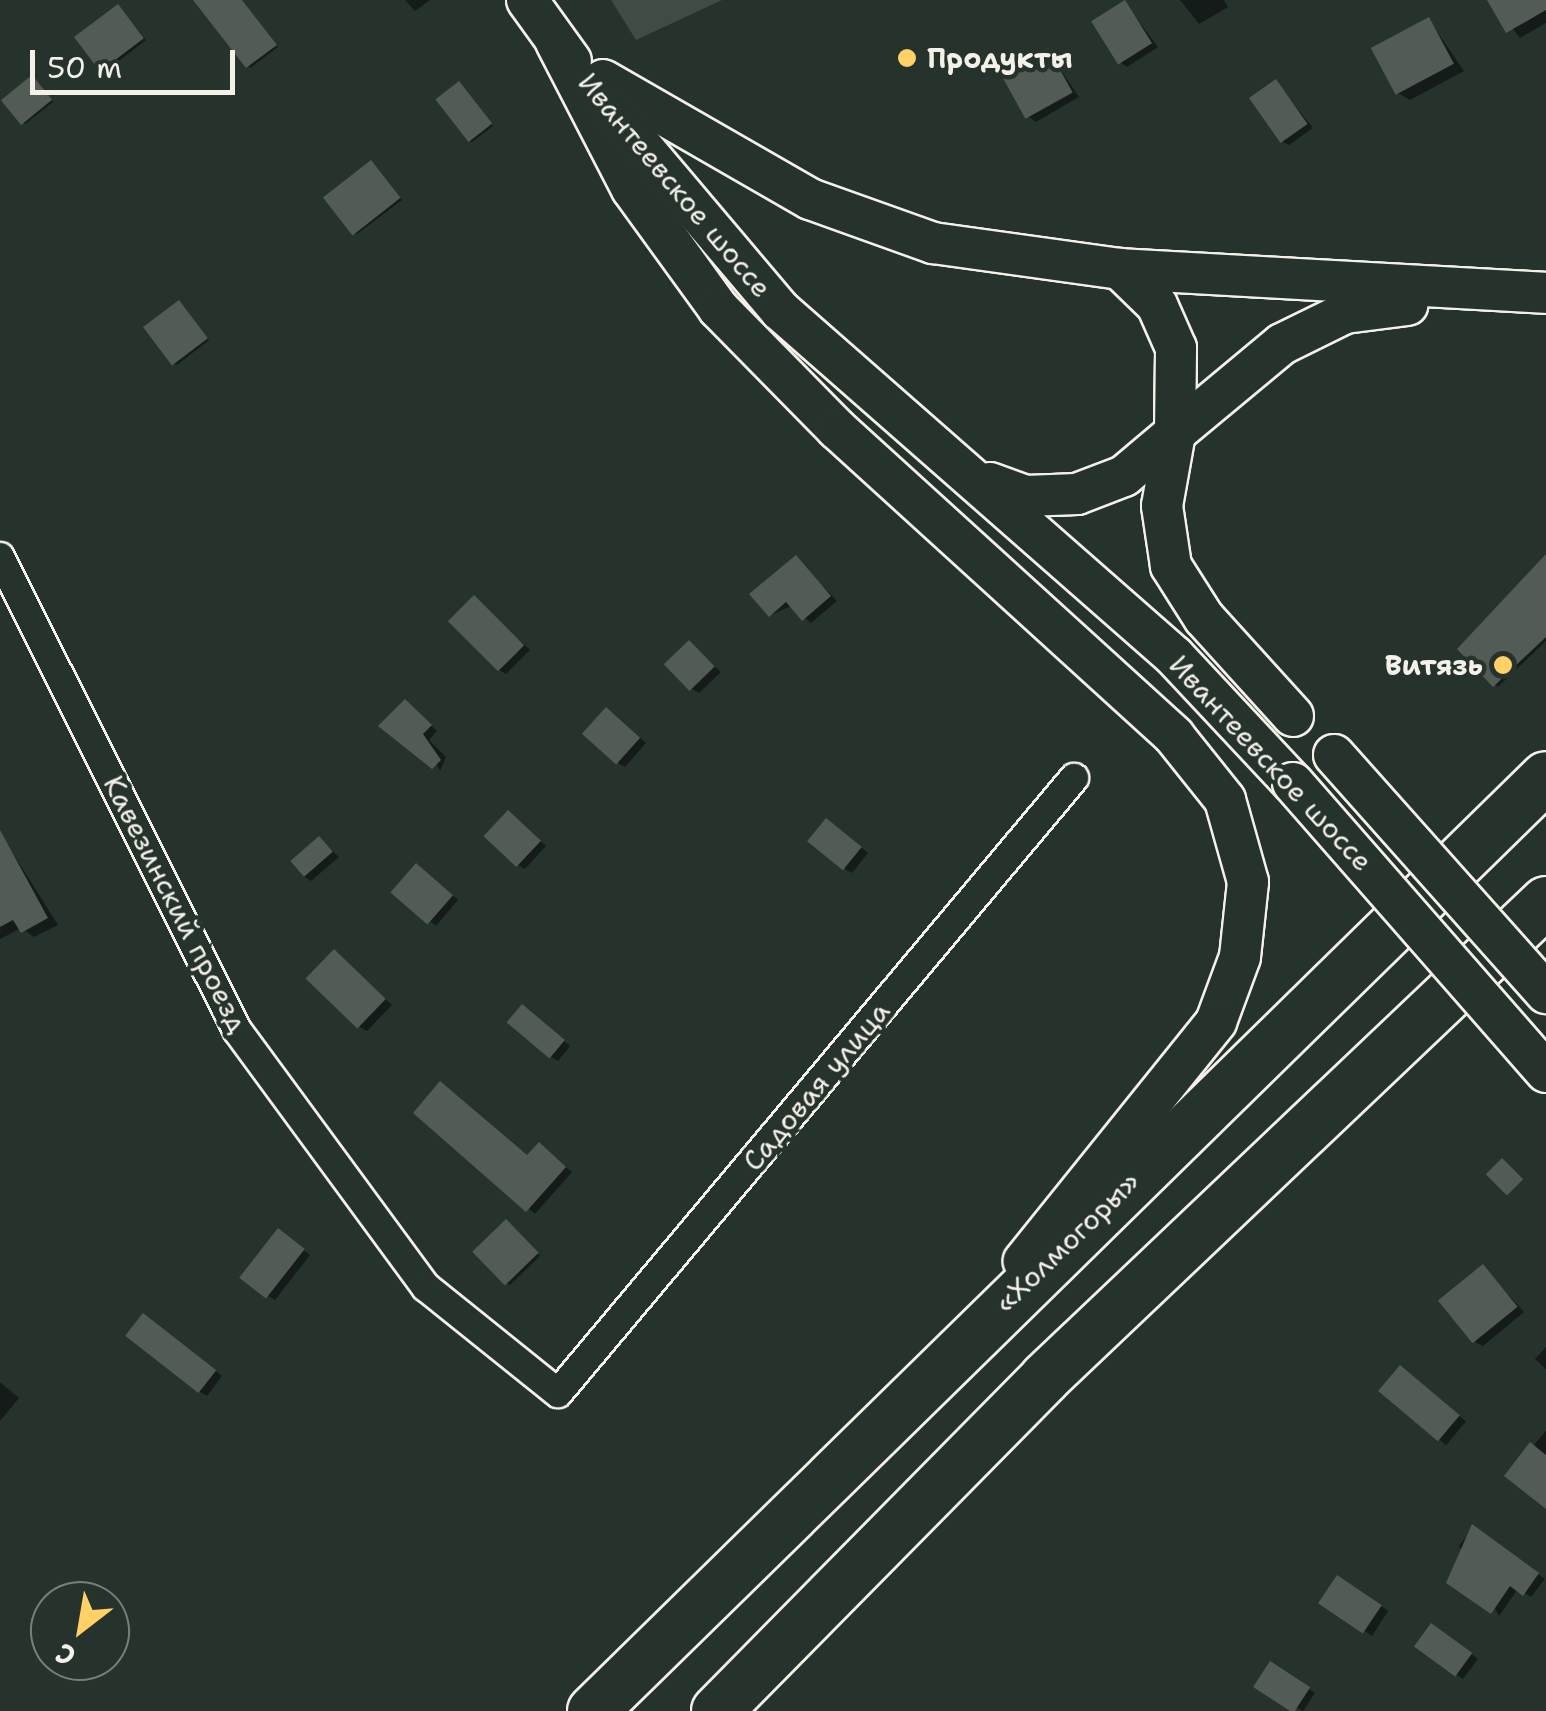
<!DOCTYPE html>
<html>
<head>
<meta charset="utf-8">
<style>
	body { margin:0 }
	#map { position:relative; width:1546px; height:1711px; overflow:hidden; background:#26332d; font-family:"Shantell Sans",sans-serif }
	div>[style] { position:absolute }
	.green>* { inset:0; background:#414b45 }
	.shadow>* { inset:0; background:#0007; transform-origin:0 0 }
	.building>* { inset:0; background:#525c55; transform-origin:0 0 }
	.roads { filter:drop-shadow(2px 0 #f4f1e8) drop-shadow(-2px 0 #f4f1e8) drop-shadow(0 2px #f4f1e8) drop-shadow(0 -2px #f4f1e8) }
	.street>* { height:28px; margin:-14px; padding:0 14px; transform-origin:14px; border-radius:14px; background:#26332d }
	.secondary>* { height:40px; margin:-20px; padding:0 20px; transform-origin:20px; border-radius:20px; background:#26332d }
	.highway>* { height:50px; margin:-25px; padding:0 25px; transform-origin:25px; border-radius:25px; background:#26332d }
	.bridges { filter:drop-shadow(2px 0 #f4f1e8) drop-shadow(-2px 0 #f4f1e8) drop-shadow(0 2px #f4f1e8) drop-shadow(0 -2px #f4f1e8) }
	.secondary-bridge>* { height:40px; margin:-20px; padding:0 20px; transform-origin:20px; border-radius:20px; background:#26332d }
	.dots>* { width:28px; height:28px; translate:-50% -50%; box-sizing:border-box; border:5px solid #26332d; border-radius:50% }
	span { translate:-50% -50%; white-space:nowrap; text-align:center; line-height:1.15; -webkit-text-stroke:9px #26332d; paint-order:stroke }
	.poi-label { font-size:28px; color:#f4f1e8; font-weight:700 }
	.left { translate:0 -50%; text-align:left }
	.right { translate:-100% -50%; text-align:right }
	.street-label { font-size:28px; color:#f4f1e8 }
	.north { position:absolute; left:30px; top:1581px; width:100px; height:100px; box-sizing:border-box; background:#26332d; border:2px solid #787f78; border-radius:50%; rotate:211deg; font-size:28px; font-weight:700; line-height:40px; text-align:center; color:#f4f1e8 }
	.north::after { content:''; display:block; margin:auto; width:35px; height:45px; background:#ffd166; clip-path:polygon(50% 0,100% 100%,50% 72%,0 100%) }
	.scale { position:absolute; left:30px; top:50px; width:205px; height:45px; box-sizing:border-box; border:5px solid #f4f1e8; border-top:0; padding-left:12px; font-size:30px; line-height:35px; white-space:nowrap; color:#f4f1e8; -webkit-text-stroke:8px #26332d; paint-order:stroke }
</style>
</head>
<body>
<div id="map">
	<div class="green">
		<i style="clip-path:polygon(611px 0,722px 0,636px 40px)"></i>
	</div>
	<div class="shadow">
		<i style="clip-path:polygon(196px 0,242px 0,278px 47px,250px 68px)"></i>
		<i style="clip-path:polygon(405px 0,430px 0,415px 11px)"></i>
		<i style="clip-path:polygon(1180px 0,1224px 0,1228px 7px,1199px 24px)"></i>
		<i style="clip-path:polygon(1490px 0,1546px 0,1546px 23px,1520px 38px)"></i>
		<i style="clip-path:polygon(1124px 2px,1158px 47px,1127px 67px,1120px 62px)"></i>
		<i style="clip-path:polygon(121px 9px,146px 40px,106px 71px,104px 69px)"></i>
		<i style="clip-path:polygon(1429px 20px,1464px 71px,1410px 100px,1398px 93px)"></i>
		<i style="clip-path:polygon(1048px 51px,1079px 97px,1036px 122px,1029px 117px)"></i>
		<i style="clip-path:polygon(34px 80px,53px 102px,25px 124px,23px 122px)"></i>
		<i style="clip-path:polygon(1276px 82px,1313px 128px,1289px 145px,1281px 141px)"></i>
		<i style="clip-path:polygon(462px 85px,493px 126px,472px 142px,469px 141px)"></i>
		<i style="clip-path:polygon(374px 164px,402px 200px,357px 234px,355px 233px)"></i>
		<i style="clip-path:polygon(182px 304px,209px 340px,177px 365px,174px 363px)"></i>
		<i style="clip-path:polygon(796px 558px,837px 601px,811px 623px,792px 606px,770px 615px)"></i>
		<i style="clip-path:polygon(1546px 569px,1546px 641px,1498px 687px,1460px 649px)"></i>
		<i style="clip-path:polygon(475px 599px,530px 650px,506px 674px,499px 670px)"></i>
		<i style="clip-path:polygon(689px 643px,721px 672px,699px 693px,692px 689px)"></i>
		<i style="clip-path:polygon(406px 702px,437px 731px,429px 740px,446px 757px,440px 771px)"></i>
		<i style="clip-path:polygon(614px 714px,646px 743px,625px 767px,618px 763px)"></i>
		<i style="clip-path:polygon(508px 813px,546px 846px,525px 869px,518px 865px)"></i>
		<i style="clip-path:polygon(834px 825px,868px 853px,852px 873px,845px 869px)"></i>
		<i style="clip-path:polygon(2px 836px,58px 925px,34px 937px,21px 928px,0 939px)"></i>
		<i style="clip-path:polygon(319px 839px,339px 857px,311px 881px,304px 877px)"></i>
		<i style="clip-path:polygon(423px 870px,458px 900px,436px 926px,394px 892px)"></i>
		<i style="clip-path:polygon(341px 957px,392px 1005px,367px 1031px,360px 1027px)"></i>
		<i style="clip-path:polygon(529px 1011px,570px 1046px,558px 1061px,551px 1057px)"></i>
		<i style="clip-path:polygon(417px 1112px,529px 1157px,539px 1145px,572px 1172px,535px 1214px)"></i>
		<i style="clip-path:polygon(509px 1224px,540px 1256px,510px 1285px,507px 1283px)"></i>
		<i style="clip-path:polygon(286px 1236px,310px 1255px,275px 1300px,268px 1296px)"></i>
		<i style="clip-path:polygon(1483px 1267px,1524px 1312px,1483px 1346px,1475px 1342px)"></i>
		<i style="clip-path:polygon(151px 1320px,222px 1376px,207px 1396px,200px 1392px)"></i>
		<i style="clip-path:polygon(1546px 1347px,1546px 1369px,1535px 1359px)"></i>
		<i style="left:1407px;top:1372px;width:77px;height:31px;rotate:40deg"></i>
		<i style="clip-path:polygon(0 1382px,19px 1398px,0 1421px)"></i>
		<i style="clip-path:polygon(1546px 1431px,1546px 1505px,1507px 1476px)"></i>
		<i style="clip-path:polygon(1473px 1528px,1545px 1579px,1531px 1597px,1518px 1589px,1499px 1616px,1459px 1546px)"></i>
		<i style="left:1338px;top:1578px;width:60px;height:30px;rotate:33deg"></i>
		<i style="clip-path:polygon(1439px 1630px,1478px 1659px,1463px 1679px,1417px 1646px)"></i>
		<i style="clip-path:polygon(1271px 1665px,1315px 1693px,1303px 1711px,1257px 1686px)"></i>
	</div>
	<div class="building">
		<i style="clip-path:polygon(193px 0,242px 0,277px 45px,246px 68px)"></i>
		<i style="left:1125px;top:0;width:51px;height:40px;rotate:58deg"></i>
		<i style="clip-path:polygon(1487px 0,1546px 0,1546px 10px,1506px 33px)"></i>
		<i style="left:118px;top:4px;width:43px;height:55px;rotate:53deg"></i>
		<i style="left:1429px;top:17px;width:53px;height:66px;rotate:62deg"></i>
		<i style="left:1048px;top:48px;width:51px;height:54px;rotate:61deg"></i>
		<i style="left:32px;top:75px;width:32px;height:40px;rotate:51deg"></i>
		<i style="left:1276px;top:79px;width:55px;height:33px;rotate:55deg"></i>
		<i style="left:459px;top:81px;width:54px;height:30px;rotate:52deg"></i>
		<i style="left:371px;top:160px;width:48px;height:61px;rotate:52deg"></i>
		<i style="left:179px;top:300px;width:48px;height:45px;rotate:53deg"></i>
		<i style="clip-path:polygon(1546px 554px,1546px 637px,1493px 687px,1457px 649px)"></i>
		<i style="clip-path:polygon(796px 555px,831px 596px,802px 621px,786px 602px,769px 617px,749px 594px)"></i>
		<i style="left:474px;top:595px;width:71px;height:37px;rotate:45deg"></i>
		<i style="left:689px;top:640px;width:37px;height:35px;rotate:46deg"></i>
		<i style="clip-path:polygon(405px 699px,432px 725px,423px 734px,441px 760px,432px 769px,378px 726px)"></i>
		<i style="left:606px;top:707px;width:46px;height:36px;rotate:42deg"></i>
		<i style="left:508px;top:810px;width:45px;height:36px;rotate:43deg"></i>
		<i style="left:826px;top:818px;width:46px;height:30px;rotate:39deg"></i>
		<i style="clip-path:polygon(0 830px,48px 918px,21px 933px,13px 920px,0 927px)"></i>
		<i style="left:319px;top:836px;width:21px;height:38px;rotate:49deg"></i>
		<i style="left:416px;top:863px;width:49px;height:39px;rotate:41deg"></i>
		<i style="left:334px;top:949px;width:72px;height:41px;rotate:44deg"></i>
		<i style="left:522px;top:1004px;width:56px;height:24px;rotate:40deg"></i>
		<i style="clip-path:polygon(440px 1081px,527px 1155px,539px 1142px,566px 1167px,526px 1212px,413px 1113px)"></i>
		<i style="left:1502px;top:1158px;width:30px;height:23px;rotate:45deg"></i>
		<i style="left:506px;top:1219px;width:47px;height:47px;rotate:46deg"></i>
		<i style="left:278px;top:1228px;width:34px;height:63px;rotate:38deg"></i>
		<i style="left:1483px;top:1264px;width:55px;height:58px;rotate:51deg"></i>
		<i style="left:143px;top:1313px;width:93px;height:29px;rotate:38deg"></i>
		<i style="left:1400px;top:1365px;width:78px;height:34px;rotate:40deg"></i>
		<i style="clip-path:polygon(1530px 1442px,1546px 1455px,1546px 1509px,1504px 1476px)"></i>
		<i style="clip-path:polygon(1472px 1524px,1539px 1573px,1523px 1596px,1510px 1586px,1491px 1614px,1446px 1583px)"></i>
		<i style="left:1337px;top:1575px;width:54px;height:34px;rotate:34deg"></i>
		<i style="left:1431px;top:1623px;width:51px;height:29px;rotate:36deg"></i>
		<i style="left:1270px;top:1661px;width:48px;height:31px;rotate:33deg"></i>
	</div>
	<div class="roads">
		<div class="street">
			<i style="left:0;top:557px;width:529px;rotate:63.39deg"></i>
			<i style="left:237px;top:1030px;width:319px;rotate:53.7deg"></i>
			<i style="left:426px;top:1287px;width:169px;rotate:38.8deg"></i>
			<i style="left:558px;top:1393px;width:803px;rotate:-50deg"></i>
		</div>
		<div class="secondary">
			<i style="left:527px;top:0;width:75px;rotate:54.2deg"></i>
			<i style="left:556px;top:42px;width:165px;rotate:62.7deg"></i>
			<i style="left:632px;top:189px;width:148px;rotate:54.1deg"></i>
			<i style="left:719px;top:309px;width:168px;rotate:45.5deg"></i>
			<i style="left:837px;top:429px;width:456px;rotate:42.3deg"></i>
			<i style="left:1174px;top:736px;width:82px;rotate:51.4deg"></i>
			<i style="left:1225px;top:800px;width:85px;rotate:74.3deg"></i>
			<i style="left:1248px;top:882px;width:75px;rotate:96.1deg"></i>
			<i style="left:1240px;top:957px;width:69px;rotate:110.3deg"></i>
			<i style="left:1216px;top:1022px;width:307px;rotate:128.8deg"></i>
			<i style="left:603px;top:80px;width:239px;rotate:29.9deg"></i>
			<i style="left:810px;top:199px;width:131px;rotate:19.7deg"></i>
			<i style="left:933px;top:243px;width:189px;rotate:7.9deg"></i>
			<i style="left:1120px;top:269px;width:427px;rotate:3.2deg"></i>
			<i style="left:611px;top:110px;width:262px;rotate:49.8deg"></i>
			<i style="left:780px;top:310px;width:524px;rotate:41.29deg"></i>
			<i style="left:1174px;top:656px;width:174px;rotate:46.9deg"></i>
			<i style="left:990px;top:483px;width:38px;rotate:20deg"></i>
			<i style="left:1026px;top:496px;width:51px;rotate:-2.2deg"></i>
			<i style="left:1077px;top:494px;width:50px;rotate:-21deg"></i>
			<i style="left:1124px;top:476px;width:67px;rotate:-40.1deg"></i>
			<i style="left:1175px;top:433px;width:85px;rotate:-89.3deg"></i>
			<i style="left:1176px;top:348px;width:47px;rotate:-113.8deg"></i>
			<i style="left:1157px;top:305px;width:52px;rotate:-135.8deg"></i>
			<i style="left:1293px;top:716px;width:132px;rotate:-132.2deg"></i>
			<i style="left:1204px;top:618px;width:62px;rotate:-122.4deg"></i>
			<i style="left:1171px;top:566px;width:61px;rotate:-98.5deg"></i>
			<i style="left:1162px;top:506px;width:74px;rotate:-79.9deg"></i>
			<i style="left:1175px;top:433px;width:139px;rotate:-39.8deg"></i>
			<i style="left:1282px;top:344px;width:70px;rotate:-26.2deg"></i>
			<i style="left:1345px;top:313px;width:63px;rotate:-7.4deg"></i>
		</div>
		<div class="highway">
			<i style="left:593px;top:1711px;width:1334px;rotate:-44.42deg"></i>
			<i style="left:717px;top:1711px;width:467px;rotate:-45.4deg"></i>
			<i style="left:1045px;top:1378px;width:691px;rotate:-43.53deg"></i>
		</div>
	</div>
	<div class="bridges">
		<div class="secondary-bridge">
			<i style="left:1334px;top:755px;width:319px;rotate:48.3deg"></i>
			<i style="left:1293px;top:783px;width:384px;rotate:48.8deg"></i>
		</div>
	</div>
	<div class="dots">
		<i style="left:907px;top:58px;background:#ffd166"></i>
		<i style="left:1503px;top:665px;background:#ffd166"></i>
	</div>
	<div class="poi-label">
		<span class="left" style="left:927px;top:58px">Продукты</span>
		<span class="right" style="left:1483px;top:665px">Витязь</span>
	</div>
	<div class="street-label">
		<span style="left:675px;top:185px;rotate:50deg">Ивантеевское шоссе</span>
		<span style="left:1271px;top:763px;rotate:47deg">Ивантеевское шоссе</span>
		<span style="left:176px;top:904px;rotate:63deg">Кавезинский проезд</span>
		<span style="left:816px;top:1086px;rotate:-50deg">Садовая улица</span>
		<span style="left:1067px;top:1242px;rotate:-44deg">«Холмогоры»</span>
	</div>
	<div class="north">С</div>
	<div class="scale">50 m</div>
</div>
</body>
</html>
